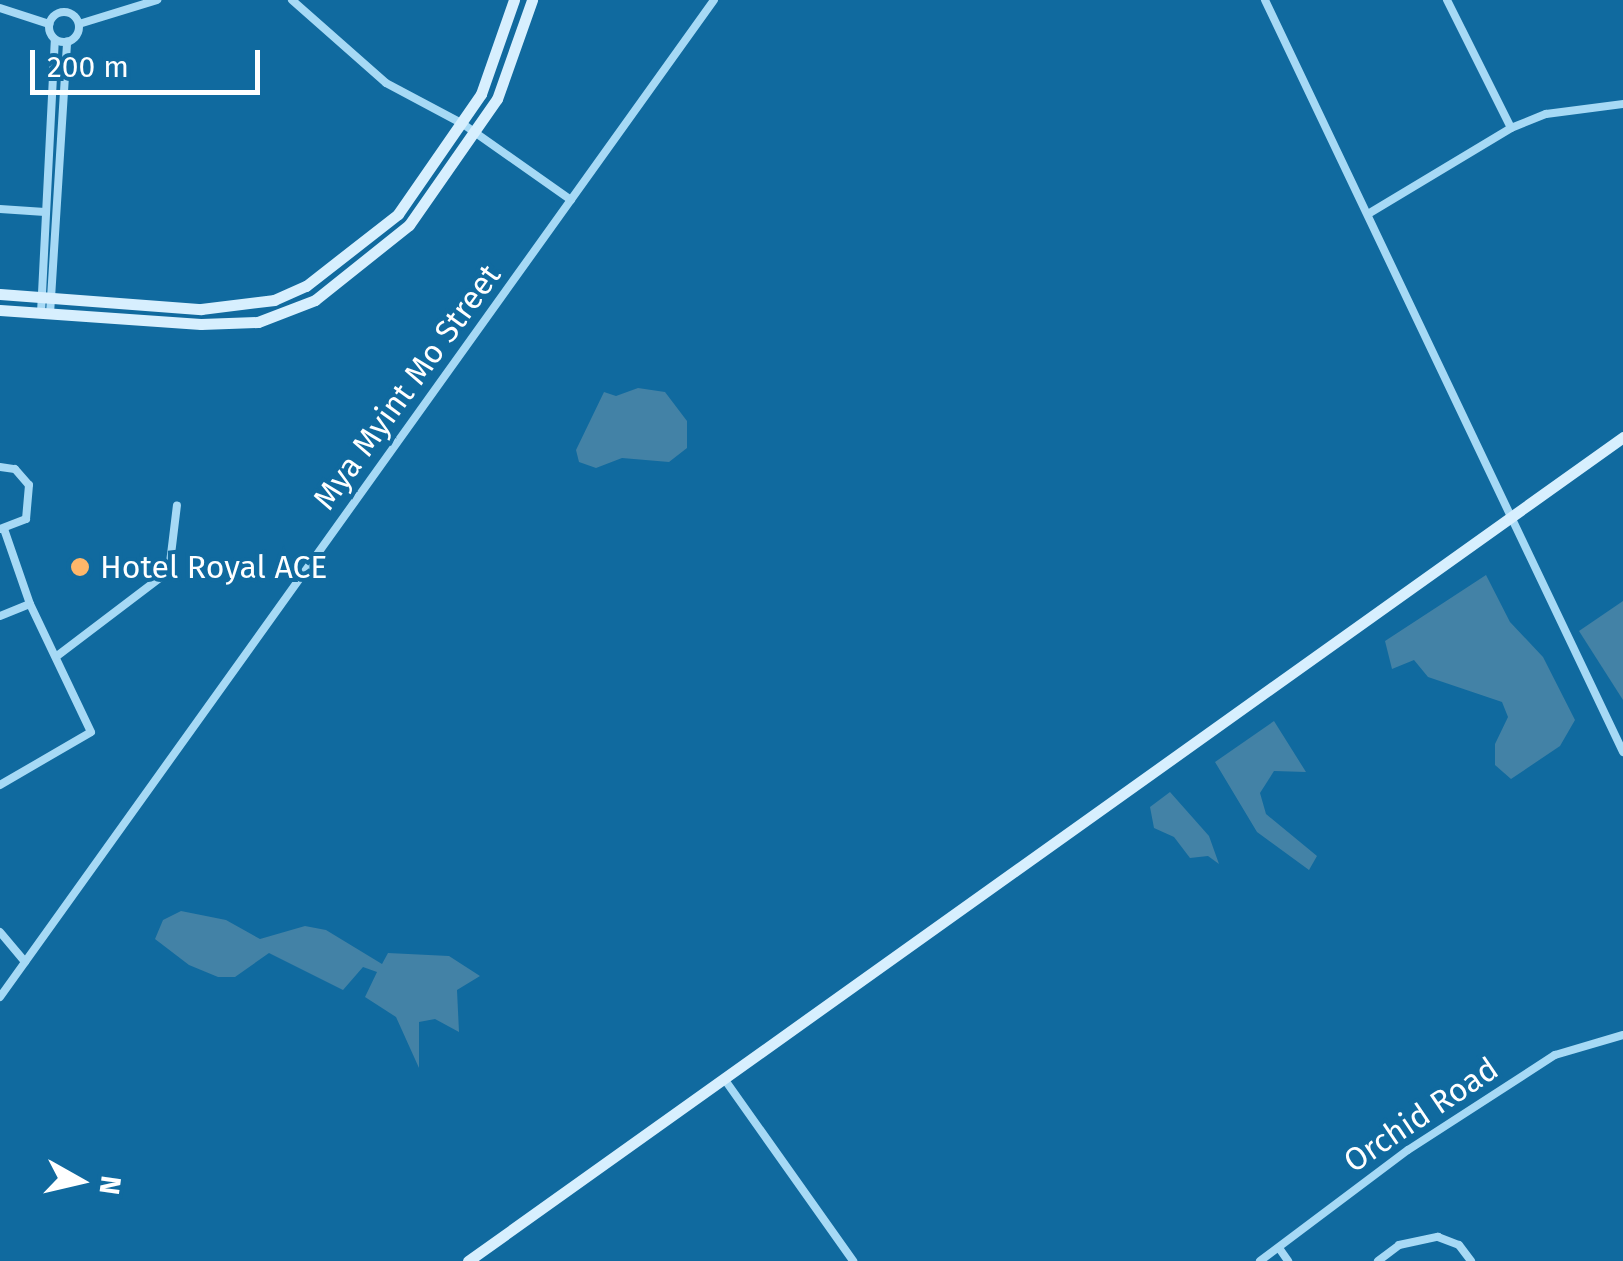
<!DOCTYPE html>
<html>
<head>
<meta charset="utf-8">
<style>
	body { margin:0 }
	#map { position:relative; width:1623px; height:1261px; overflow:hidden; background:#106a9f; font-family:"Fira Sans",sans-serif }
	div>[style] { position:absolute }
	.water>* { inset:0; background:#4382a6 }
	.minor>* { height:8px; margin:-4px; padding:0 4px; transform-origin:4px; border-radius:4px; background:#a6d9f5 }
	.minor>.ring { margin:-4px; padding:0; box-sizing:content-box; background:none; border:8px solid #a6d9f5; border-radius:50% }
	.secondary>* { height:11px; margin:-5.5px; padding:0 5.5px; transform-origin:5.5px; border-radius:5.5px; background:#d7effe }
	.dots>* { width:28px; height:28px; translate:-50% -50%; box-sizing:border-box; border:5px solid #106a9f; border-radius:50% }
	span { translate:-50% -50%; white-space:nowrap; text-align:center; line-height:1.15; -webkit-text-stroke:8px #106a9f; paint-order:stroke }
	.street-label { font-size:32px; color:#fff }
	.poi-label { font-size:32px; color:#fff }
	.left { translate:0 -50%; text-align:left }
	.north { position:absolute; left:30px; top:1131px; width:100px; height:100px; -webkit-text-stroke:8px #106a9f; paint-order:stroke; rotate:98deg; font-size:28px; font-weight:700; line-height:40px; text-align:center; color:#fff }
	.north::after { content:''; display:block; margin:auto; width:35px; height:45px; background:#fff; clip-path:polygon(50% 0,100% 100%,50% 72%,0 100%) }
	.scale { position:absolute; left:30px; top:50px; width:230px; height:45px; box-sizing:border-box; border:5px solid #fff; border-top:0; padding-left:12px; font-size:30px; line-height:35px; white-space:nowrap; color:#fff; -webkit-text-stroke:8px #106a9f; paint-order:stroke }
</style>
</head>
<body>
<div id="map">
	<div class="water">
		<i style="clip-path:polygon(638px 388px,665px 392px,687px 421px,687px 448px,669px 462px,622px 458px,596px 468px,579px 462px,576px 450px,604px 392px,616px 396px)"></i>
		<i style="clip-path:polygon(1486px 575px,1510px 622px,1543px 657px,1575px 720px,1560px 746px,1511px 779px,1495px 765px,1495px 744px,1508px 717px,1502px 702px,1428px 677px,1414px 660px,1392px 669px,1385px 641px)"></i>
		<i style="clip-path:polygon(1623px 601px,1623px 700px,1579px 631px)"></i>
		<i style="clip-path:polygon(1274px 721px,1306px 772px,1274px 771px,1260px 793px,1266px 814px,1317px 856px,1309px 870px,1257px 832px,1215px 762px)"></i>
		<i style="clip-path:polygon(1170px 792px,1209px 836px,1219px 864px,1208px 856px,1190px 858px,1174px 837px,1154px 828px,1150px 807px)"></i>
		<i style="clip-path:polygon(181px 911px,226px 920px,260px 939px,305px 926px,326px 930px,382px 964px,388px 953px,449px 956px,480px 976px,457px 990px,459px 1032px,435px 1019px,419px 1022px,419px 1068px,396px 1017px,365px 997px,377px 972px,363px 967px,343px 990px,269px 953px,235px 977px,218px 977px,189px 965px,155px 939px,163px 920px)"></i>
	</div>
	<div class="minor">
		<i style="left:292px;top:0;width:125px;rotate:41.4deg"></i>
		<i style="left:386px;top:83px;width:87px;rotate:28deg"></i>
		<i style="left:463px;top:124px;width:132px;rotate:35.1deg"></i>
		<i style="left:1265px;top:0;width:833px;rotate:64.54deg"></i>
		<i style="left:1447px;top:0;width:143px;rotate:63.4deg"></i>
		<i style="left:0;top:8px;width:52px;rotate:18.1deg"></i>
		<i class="ring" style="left:49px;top:12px;width:22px;height:22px"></i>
		<i style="left:79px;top:24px;width:82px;rotate:-17.1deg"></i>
		<i style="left:0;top:209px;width:45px;rotate:3.8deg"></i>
		<i style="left:1368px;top:214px;width:167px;rotate:-31deg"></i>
		<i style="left:1511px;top:128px;width:38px;rotate:-22deg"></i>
		<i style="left:1546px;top:114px;width:78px;rotate:-7.4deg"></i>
		<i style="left:41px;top:313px;width:273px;rotate:-87.1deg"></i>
		<i style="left:50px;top:314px;width:273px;rotate:-86.4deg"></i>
		<i style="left:0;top:467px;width:15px;rotate:8deg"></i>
		<i style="left:15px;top:469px;width:21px;rotate:49deg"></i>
		<i style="left:29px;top:485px;width:34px;rotate:95deg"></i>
		<i style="left:26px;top:519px;width:28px;rotate:159deg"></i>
		<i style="left:0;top:616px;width:32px;rotate:-22deg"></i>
		<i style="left:57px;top:656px;width:141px;rotate:-37.2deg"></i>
		<i style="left:169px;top:571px;width:66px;rotate:-83.1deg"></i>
		<i style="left:0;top:785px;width:105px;rotate:-30.2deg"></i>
		<i style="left:91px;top:732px;width:142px;rotate:-115.5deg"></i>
		<i style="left:30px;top:604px;width:79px;rotate:-109.1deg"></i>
		<i style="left:0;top:932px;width:39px;rotate:50deg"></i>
		<i style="left:0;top:997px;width:1226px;rotate:-54.39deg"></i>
		<i style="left:725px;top:1080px;width:222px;rotate:54.7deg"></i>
		<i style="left:1279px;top:1248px;width:16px;rotate:55deg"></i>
		<i style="left:1260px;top:1261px;width:185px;rotate:-36.9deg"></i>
		<i style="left:1408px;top:1150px;width:175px;rotate:-32.9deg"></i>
		<i style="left:1555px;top:1055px;width:71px;rotate:-16.4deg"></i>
		<i style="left:1378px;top:1261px;width:26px;rotate:-37deg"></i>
		<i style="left:1399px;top:1245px;width:40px;rotate:-12deg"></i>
		<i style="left:1438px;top:1237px;width:22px;rotate:21deg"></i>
		<i style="left:1459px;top:1245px;width:20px;rotate:53deg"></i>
	</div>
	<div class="secondary">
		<i style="left:0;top:294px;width:202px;rotate:4.3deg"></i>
		<i style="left:201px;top:309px;width:74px;rotate:-7deg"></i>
		<i style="left:274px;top:300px;width:35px;rotate:-24deg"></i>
		<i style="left:306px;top:286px;width:117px;rotate:-38deg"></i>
		<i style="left:398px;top:214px;width:146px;rotate:-55.3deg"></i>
		<i style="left:481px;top:94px;width:100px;rotate:-70.7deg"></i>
		<i style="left:0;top:310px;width:201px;rotate:4deg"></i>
		<i style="left:201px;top:324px;width:57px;rotate:-2deg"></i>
		<i style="left:258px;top:322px;width:61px;rotate:-21.1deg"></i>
		<i style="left:315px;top:300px;width:120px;rotate:-38.6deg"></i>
		<i style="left:409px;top:225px;width:154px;rotate:-55.1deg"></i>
		<i style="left:497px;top:99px;width:105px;rotate:-70.5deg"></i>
		<i style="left:468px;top:1261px;width:1419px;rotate:-35.5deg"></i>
	</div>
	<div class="dots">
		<i style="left:80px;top:567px;background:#ffb76a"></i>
	</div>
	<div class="street-label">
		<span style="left:407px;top:387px;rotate:-54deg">Mya Myint Mo Street</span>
		<span style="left:1421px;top:1115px;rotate:-34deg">Orchid Road</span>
	</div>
	<div class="poi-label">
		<span class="left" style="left:100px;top:567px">Hotel Royal ACE</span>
	</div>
	<div class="north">N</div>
	<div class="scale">200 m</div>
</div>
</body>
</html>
